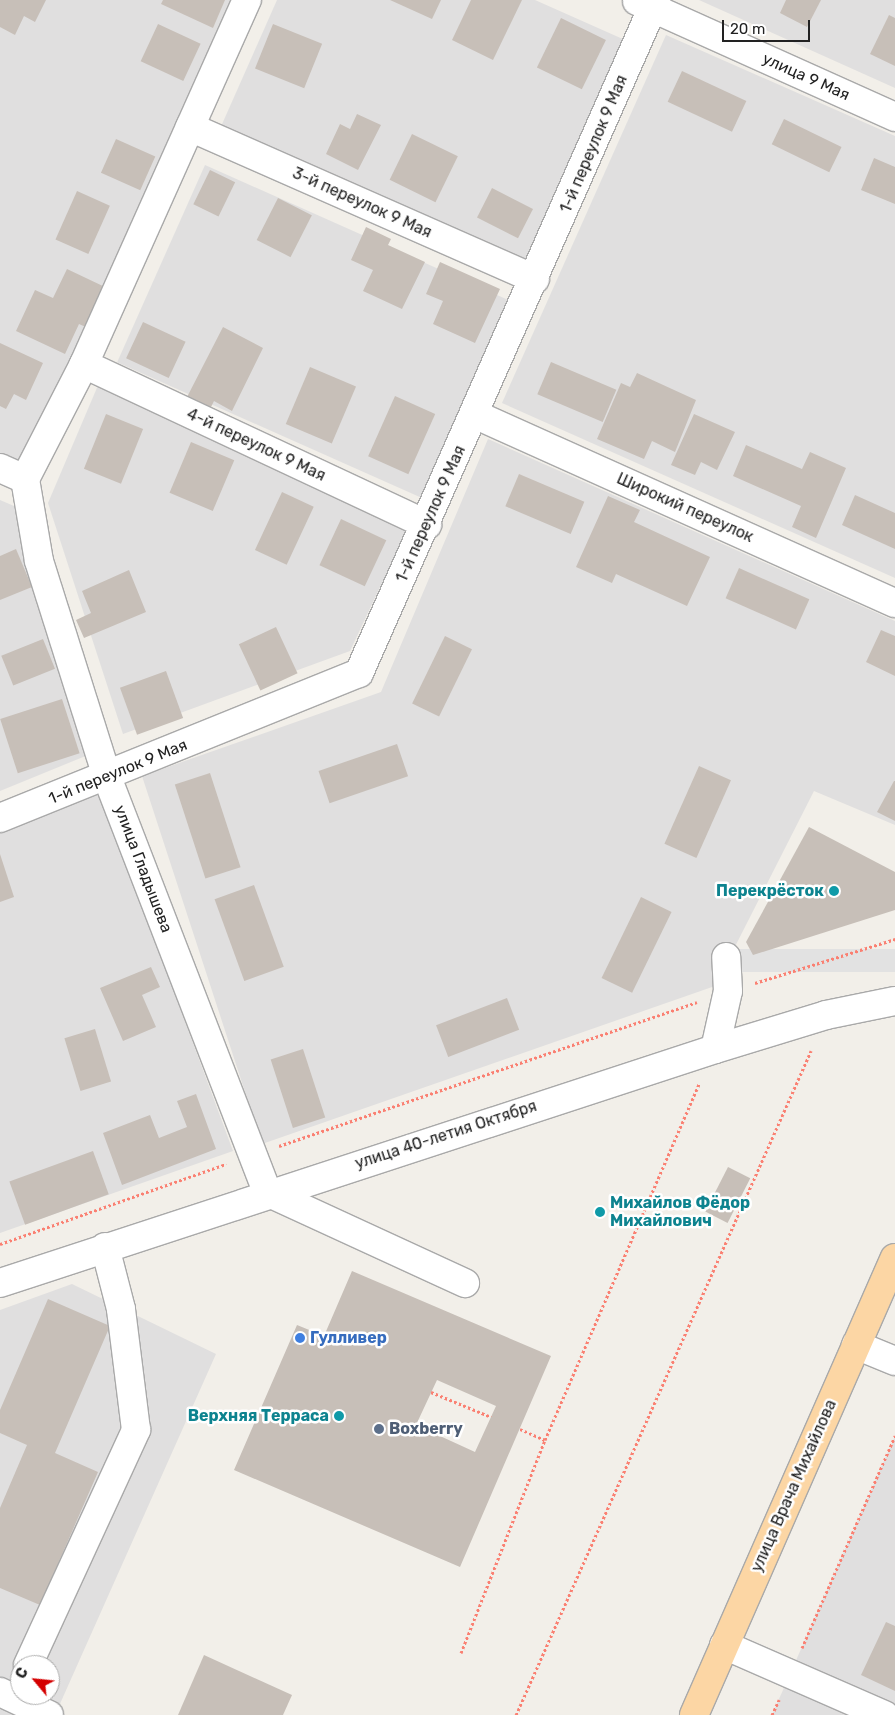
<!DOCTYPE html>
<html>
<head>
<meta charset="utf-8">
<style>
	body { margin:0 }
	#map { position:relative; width:895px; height:1715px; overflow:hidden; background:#f2efe9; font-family:Rubik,sans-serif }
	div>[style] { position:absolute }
	.residential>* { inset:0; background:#e0dfdf; transform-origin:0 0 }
	.parking>* { inset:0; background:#e2e2e2; transform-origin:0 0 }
	.building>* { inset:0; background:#c7bfb8; transform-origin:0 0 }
	.path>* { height:3px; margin-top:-1.5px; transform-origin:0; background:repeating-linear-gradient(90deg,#fa8072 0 2.5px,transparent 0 5px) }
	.roads { filter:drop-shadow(1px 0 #a9a9a9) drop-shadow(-1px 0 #a9a9a9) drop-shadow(0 1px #a9a9a9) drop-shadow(0 -1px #a9a9a9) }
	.minor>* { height:28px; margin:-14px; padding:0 14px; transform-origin:14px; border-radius:14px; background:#fff }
	.major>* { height:28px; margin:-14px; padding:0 14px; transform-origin:14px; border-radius:14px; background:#fcd6a4 }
	.dots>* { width:14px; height:14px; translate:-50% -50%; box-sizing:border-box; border:2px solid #fff; border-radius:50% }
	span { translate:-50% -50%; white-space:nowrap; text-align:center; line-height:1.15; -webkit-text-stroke:5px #fff; paint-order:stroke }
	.street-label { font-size:16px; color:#222 }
	.culture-label { font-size:16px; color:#0d838f; font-weight:700 }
	.right { translate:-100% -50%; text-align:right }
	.left { translate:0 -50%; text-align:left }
	.shop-label { font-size:16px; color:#366cbe; font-weight:700 }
	.service-label { font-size:16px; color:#4e5e75; font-weight:700 }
	.north { position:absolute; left:10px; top:1655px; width:50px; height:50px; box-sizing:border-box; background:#fff; border:1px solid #a7a7a7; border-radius:50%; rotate:298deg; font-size:14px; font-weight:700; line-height:20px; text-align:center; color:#222 }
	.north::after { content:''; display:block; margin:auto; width:18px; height:22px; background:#d40000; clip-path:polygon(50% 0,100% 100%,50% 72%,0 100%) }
	.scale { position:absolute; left:722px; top:20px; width:88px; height:22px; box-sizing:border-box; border:2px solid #222; border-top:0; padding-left:6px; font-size:15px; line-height:18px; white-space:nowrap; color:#222; -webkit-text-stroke:4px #fff; paint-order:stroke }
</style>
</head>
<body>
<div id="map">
	<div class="residential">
		<i style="clip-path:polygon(0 0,235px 0,26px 464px,0 453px)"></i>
		<i style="clip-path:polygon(277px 0,535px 0,625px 40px,524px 267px,219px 131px)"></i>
		<i style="clip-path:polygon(699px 0,895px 0,895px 88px)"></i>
		<i style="clip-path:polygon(666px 35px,895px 136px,895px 578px,502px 403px)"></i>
		<i style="left:205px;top:165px;width:338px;height:216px;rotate:24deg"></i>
		<i style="clip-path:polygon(99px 383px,411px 521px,350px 651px,123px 734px,48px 503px)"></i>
		<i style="clip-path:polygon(488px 439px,895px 621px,895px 825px,814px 791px,715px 986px,262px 1144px,142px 776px,381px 692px)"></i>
		<i style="clip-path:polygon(0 500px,14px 506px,88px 755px,0 791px)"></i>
		<i style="clip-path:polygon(99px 789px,233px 1151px,0 1233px,0 830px)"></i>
		<i style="clip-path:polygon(evenodd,72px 1284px,216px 1354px,55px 1715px,0 1715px,0 1310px,72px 1284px,20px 1665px,50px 1665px,50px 1695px,20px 1695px,20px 1665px)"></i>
		<i style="clip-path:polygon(895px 1436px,895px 1715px,772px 1715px,790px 1674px)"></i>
	</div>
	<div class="parking">
		<i style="left:895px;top:949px;width:23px;height:176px;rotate:90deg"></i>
	</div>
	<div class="building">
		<i style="clip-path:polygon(0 0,46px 0,35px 22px,24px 16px,15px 35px,0 27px)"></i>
		<i style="clip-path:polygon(163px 0,225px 0,213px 28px,161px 4px)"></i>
		<i style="clip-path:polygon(390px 0,441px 0,432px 19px)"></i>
		<i style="clip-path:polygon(471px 0,522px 0,493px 60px,452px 40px)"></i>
		<i style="clip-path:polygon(786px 0,821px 0,807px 27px,780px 13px)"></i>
		<i style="clip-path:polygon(889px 15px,895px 18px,895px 66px,870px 54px)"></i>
		<i style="left:561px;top:18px;width:50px;height:55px;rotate:26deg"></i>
		<i style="left:158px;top:24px;width:47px;height:41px;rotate:25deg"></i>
		<i style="left:273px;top:24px;width:53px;height:48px;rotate:22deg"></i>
		<i style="left:682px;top:71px;width:71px;height:34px;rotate:25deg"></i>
		<i style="clip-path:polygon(357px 114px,381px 125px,358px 170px,326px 154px,340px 124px,350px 129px)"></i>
		<i style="left:784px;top:119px;width:64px;height:28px;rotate:26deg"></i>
		<i style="left:412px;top:134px;width:51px;height:51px;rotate:26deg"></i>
		<i style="left:116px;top:139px;width:43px;height:37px;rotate:24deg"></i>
		<i style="clip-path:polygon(874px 158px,895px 167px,895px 204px,861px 190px)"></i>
		<i style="left:210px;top:170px;width:28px;height:38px;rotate:26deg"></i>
		<i style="left:492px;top:188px;width:46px;height:33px;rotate:27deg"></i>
		<i style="left:77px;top:191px;width:36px;height:53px;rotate:24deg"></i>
		<i style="left:278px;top:198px;width:38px;height:47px;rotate:27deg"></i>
		<i style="clip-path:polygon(366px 227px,391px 239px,388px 245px,425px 262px,402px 309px,363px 291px,373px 270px,351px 260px)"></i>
		<i style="clip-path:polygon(440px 262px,500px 289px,475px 343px,433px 324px,443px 301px,426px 294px)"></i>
		<i style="clip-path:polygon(67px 269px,107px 288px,88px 328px,79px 324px,65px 354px,16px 331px,35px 290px,53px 298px)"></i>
		<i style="left:143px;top:322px;width:47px;height:40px;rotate:25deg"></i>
		<i style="clip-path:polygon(223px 327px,263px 348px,232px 411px,214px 401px,209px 411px,186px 399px)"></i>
		<i style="clip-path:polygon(0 343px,43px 363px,26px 400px,14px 394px,6px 409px,0 406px)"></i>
		<i style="left:551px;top:362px;width:71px;height:35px;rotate:23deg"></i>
		<i style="left:310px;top:367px;width:50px;height:62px;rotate:23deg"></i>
		<i style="clip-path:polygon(637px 373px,696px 400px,675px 452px,652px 441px,644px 459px,597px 439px,621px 383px,630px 387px)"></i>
		<i style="left:395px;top:396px;width:44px;height:66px;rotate:24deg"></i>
		<i style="left:106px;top:414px;width:40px;height:59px;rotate:22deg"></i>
		<i style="clip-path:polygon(694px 414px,735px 432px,717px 470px,701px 462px,695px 475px,671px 465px)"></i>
		<i style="left:191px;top:442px;width:47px;height:55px;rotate:23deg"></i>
		<i style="clip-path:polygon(746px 445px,802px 469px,810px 452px,846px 468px,816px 538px,792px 527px,801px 506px,733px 476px)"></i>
		<i style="left:519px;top:474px;width:71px;height:35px;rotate:23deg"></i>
		<i style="left:282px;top:492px;width:35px;height:64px;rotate:25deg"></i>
		<i style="clip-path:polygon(855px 495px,895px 513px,895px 549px,842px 525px)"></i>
		<i style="clip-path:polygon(608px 496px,640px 510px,634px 522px,710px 557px,687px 606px,616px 574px,612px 583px,576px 567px)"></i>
		<i style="left:341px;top:519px;width:50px;height:51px;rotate:25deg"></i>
		<i style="clip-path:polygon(16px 549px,32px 587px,0 600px,0 556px)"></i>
		<i style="left:739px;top:568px;width:77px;height:33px;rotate:24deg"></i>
		<i style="clip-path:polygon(129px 570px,146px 612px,84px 638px,76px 620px,91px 613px,82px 591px)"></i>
		<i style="left:276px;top:627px;width:51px;height:41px;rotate:65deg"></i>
		<i style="clip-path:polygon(881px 630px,895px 636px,895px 676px,866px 662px)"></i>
		<i style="left:445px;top:636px;width:30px;height:75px;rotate:26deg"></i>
		<i style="left:43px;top:639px;width:32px;height:45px;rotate:68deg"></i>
		<i style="left:166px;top:671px;width:50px;height:49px;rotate:70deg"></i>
		<i style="left:62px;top:699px;width:57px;height:65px;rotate:72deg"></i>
		<i style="left:397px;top:744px;width:34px;height:83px;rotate:71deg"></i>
		<i style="left:699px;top:766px;width:35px;height:85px;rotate:24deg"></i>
		<i style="left:210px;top:773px;width:99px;height:37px;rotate:72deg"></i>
		<i style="clip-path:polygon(894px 781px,895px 781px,895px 821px,877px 812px)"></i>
		<i style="clip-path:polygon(809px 827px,895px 872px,895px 910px,753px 955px,746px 942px)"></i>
		<i style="clip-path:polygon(0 854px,14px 897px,0 902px)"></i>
		<i style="left:254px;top:885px;width:87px;height:42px;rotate:70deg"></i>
		<i style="left:641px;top:897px;width:34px;height:90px;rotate:26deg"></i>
		<i style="clip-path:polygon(151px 967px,160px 987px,142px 995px,156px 1027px,123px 1041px,100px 988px)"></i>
		<i style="left:507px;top:998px;width:34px;height:76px;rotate:69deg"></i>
		<i style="left:95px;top:1029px;width:55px;height:32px;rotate:73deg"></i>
		<i style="left:303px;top:1049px;width:72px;height:34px;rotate:72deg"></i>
		<i style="clip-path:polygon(196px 1094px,216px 1149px,122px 1185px,103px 1133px,150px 1115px,159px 1138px,187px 1127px,177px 1101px)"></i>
		<i style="left:93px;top:1151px;width:46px;height:89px;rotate:70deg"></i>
		<i style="left:728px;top:1167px;width:25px;height:50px;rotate:27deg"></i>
		<i style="clip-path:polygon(evenodd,352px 1271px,551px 1356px,460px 1567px,234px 1470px,297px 1325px,324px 1336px,352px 1271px,437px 1380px,496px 1406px,475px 1452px,416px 1425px,437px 1380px)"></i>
		<i style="clip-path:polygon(48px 1299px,110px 1326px,55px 1453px,98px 1472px,40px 1605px,0 1588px,0 1508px,27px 1445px,0 1433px,0 1410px)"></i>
		<i style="clip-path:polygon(886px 1622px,895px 1626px,895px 1691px,861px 1675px)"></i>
		<i style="clip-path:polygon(204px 1655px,292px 1695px,283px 1715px,178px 1715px)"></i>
	</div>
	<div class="path">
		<i style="left:755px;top:983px;width:147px;rotate:-17.4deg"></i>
		<i style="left:279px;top:1146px;width:442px;rotate:-19deg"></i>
		<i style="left:0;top:1244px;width:240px;rotate:-19.5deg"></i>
		<i style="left:431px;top:1392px;width:65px;rotate:22.6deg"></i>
		<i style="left:520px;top:1429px;width:27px;rotate:24deg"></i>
		<i style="left:802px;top:1648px;width:232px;rotate:-66.3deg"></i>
		<i style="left:461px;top:1653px;width:229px;rotate:-68.5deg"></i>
		<i style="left:545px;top:1440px;width:388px;rotate:-66.6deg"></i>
		<i style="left:516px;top:1715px;width:727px;rotate:-66.05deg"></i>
		<i style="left:772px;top:1715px;width:17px;rotate:-65deg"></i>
	</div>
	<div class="roads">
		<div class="minor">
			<i style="left:637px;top:1px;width:283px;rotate:24.2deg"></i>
			<i style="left:190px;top:127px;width:377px;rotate:23.8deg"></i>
			<i style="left:84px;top:364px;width:379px;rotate:25.1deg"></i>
			<i style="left:474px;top:414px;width:461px;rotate:24.2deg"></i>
			<i style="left:0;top:468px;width:27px;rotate:24deg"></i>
			<i style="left:25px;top:479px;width:83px;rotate:80.3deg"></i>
			<i style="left:39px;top:561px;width:226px;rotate:72.5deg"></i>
			<i style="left:107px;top:777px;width:445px;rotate:68.9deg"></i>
			<i style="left:25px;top:479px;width:129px;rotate:-62.8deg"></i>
			<i style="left:84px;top:364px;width:399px;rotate:-65.9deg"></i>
			<i style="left:0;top:818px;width:387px;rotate:-22deg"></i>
			<i style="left:359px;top:673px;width:736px;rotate:-66.19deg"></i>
			<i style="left:715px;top:1049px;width:59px;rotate:-77.4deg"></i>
			<i style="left:728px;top:991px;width:34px;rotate:-93deg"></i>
			<i style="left:267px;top:1192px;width:218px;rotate:24.7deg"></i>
			<i style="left:0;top:1283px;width:752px;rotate:-18.12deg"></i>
			<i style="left:715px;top:1049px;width:116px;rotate:-17deg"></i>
			<i style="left:826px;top:1015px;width:70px;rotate:-11.5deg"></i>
			<i style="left:856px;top:1345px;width:42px;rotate:22.3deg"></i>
			<i style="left:724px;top:1645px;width:175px;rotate:23.6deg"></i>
			<i style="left:28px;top:1665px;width:259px;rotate:-65.3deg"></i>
			<i style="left:136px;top:1430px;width:122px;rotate:-97.1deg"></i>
			<i style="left:121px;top:1309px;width:64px;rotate:-104.5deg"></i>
			<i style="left:0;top:1692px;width:54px;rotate:25.1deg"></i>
		</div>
		<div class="major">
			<i style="left:694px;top:1715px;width:499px;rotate:-66.3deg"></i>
		</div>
	</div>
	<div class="dots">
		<i style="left:834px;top:891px;background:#0f9aa8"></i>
		<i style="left:600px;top:1212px;background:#0f9aa8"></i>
		<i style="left:300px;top:1338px;background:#3f7fe0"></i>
		<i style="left:339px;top:1416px;background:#0f9aa8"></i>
		<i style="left:379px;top:1429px;background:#5c6f8a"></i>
	</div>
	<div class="street-label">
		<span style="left:806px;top:77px;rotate:24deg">улица 9 Мая</span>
		<span style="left:594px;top:144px;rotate:-67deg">1-й переулок 9 Мая</span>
		<span style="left:362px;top:203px;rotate:24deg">3-й переулок 9 Мая</span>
		<span style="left:256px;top:445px;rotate:25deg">4-й переулок 9 Мая</span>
		<span style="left:685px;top:508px;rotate:24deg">Широкий переулок</span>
		<span style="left:431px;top:514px;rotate:-66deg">1-й переулок 9 Мая</span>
		<span style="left:118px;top:772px;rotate:-22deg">1-й переулок 9 Мая</span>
		<span style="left:143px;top:869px;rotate:69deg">улица Гладышева</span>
		<span style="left:446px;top:1135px;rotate:-18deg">улица 40-летия Октября</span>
		<span style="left:794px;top:1486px;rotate:-66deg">улица Врача Михайлова</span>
	</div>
	<div class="culture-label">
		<span class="right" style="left:824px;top:891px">Перекрёсток</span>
		<span class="left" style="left:610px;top:1212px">Михайлов Фёдор<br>Михайлович</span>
		<span class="right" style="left:329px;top:1416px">Верхняя Терраса</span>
	</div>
	<div class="shop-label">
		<span class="left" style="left:310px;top:1338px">Гулливер</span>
	</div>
	<div class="service-label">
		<span class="left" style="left:389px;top:1429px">Boxberry</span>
	</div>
	<div class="north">С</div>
	<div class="scale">20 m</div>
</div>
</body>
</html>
